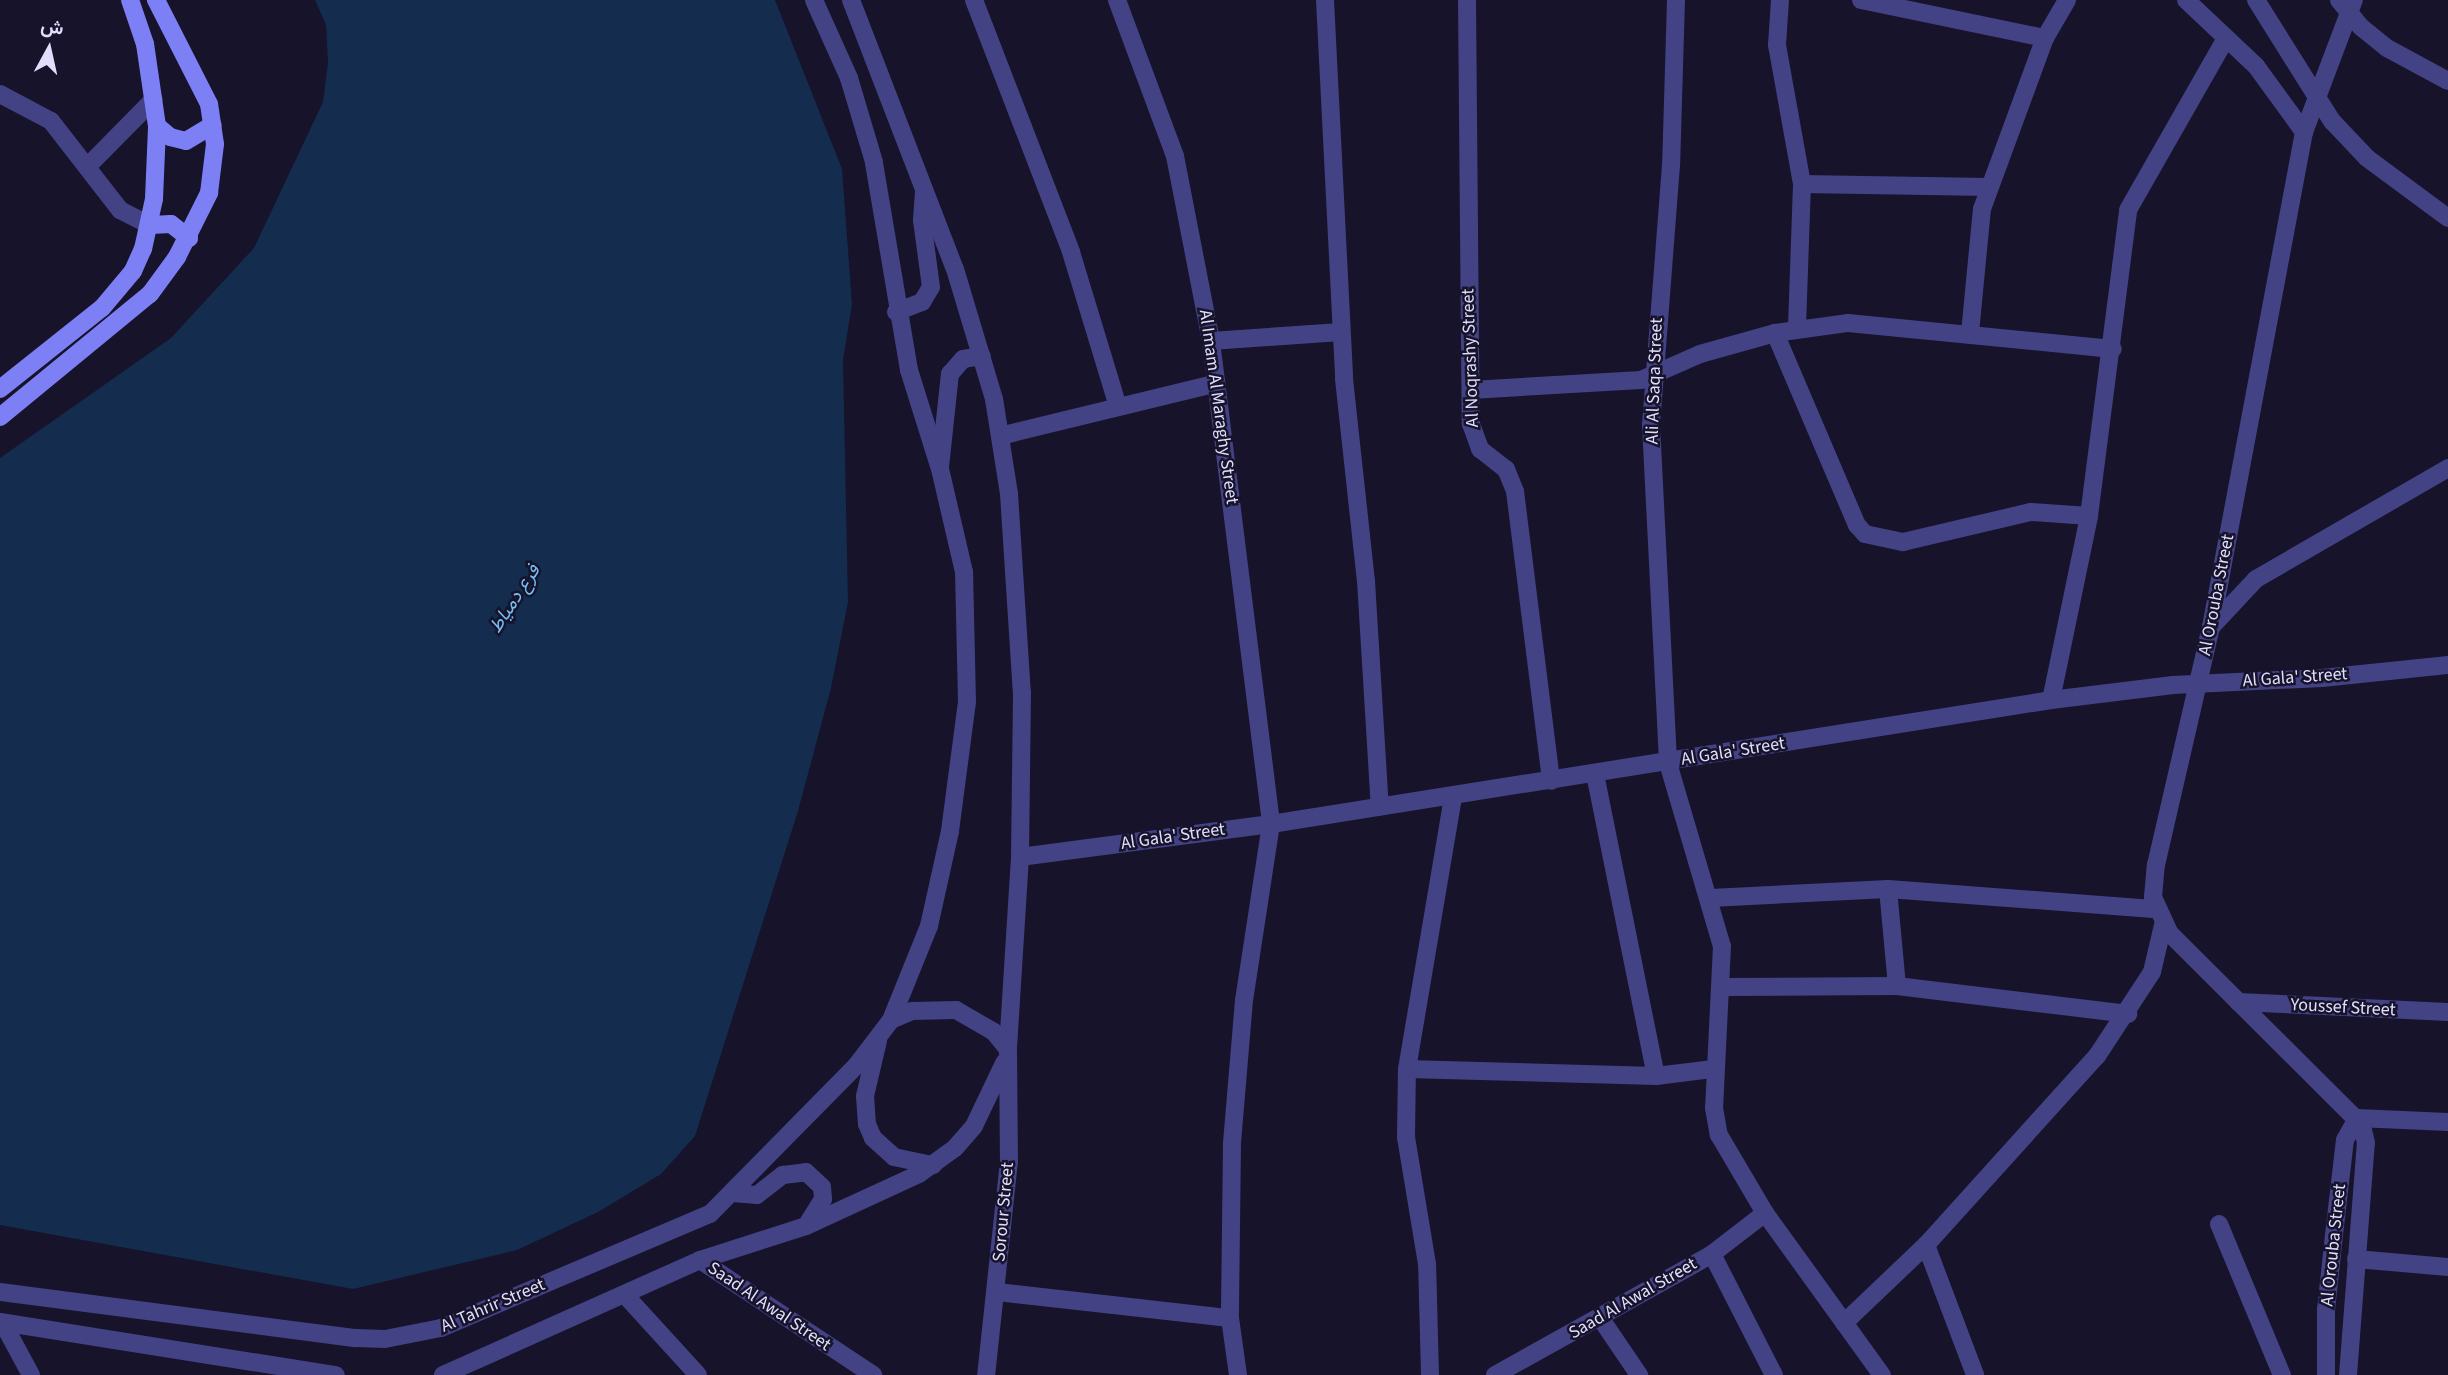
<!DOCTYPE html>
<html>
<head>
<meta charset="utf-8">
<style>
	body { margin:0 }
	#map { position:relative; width:2448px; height:1375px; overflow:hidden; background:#16132a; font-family:"Source Sans 3",Vazirmatn,sans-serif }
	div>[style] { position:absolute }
	.water>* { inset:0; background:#142c4d }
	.minor>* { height:18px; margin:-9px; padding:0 9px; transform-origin:9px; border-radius:9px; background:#424285 }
	.tertiary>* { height:18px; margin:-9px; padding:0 9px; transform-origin:9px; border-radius:9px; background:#424285 }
	.secondary>* { height:18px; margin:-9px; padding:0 9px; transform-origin:9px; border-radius:9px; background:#7d7ff5 }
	span { translate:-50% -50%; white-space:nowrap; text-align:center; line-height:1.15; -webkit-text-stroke:5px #16132a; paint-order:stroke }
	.street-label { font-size:18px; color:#e0defc }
	.water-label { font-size:19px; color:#74bef4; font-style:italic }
	.north { position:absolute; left:14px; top:14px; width:70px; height:70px; -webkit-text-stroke:5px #16132a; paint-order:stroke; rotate:8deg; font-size:19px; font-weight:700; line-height:28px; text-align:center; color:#e0defc }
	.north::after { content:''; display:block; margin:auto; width:24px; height:32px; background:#e0defc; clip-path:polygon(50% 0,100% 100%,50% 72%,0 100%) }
</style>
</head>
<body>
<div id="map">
	<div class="water">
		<i style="clip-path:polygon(315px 0,775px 0,842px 169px,852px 304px,843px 360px,848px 602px,831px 688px,798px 811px,695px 1136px,661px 1174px,598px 1212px,517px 1250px,353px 1289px,0 1225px,0 458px,171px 338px,254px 248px,323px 102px,328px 63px,326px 25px)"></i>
	</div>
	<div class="minor">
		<i style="left:974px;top:0;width:270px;rotate:68.9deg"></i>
		<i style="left:1071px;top:252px;width:162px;rotate:73.1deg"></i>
		<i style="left:1117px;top:0;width:166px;rotate:69.6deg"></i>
		<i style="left:1175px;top:156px;width:188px;rotate:79deg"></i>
		<i style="left:1211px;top:341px;width:487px;rotate:82.9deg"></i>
		<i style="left:1271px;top:824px;width:178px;rotate:98.7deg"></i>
		<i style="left:1244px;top:1000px;width:144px;rotate:94.8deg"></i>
		<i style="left:1232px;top:1144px;width:174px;rotate:90.7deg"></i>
		<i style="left:1230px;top:1318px;width:58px;rotate:82deg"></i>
		<i style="left:1325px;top:0;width:379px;rotate:87.1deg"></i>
		<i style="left:1344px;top:379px;width:203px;rotate:83.8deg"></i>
		<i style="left:1366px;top:581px;width:226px;rotate:86.5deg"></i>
		<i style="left:1467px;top:0;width:424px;rotate:89.5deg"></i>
		<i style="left:1471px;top:424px;width:27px;rotate:70deg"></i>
		<i style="left:1480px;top:449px;width:33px;rotate:38deg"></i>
		<i style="left:1506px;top:469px;width:24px;rotate:68deg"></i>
		<i style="left:1515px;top:491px;width:292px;rotate:82.9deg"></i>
		<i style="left:1676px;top:0;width:165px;rotate:91.7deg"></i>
		<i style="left:1671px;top:165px;width:261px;rotate:94.4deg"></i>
		<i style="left:1651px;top:425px;width:338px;rotate:87.1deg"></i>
		<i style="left:1668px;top:763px;width:191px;rotate:73.6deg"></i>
		<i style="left:1722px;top:946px;width:162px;rotate:92.8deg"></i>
		<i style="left:1714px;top:1108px;width:27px;rotate:80deg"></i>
		<i style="left:1719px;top:1135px;width:91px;rotate:59.5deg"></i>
		<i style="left:1765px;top:1213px;width:200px;rotate:54.2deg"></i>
		<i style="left:1780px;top:0;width:45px;rotate:93.8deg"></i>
		<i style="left:1777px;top:45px;width:141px;rotate:79.8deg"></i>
		<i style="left:1802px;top:184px;width:145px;rotate:92deg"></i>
		<i style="left:1861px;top:0;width:188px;rotate:11.7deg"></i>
		<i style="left:2186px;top:0;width:96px;rotate:43.3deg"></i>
		<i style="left:2256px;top:66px;width:82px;rotate:54deg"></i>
		<i style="left:2339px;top:0;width:35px;rotate:51deg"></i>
		<i style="left:2361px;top:27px;width:33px;rotate:39deg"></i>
		<i style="left:2387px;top:48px;width:69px;rotate:28.4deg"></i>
		<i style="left:0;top:94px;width:58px;rotate:27.9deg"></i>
		<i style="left:51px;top:121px;width:113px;rotate:52.2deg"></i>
		<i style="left:120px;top:210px;width:34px;rotate:27deg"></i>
		<i style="left:87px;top:167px;width:95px;rotate:-45.4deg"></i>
		<i style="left:1802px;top:184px;width:186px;rotate:0.9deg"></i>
		<i style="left:1775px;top:333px;width:209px;rotate:66.9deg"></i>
		<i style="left:1857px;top:525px;width:12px;rotate:48deg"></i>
		<i style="left:1865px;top:534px;width:39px;rotate:12deg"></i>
		<i style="left:1903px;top:542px;width:131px;rotate:-13.2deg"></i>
		<i style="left:2031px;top:512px;width:58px;rotate:3.9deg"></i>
		<i style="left:1970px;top:333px;width:125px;rotate:-84.5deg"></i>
		<i style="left:1982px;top:209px;width:182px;rotate:-69.8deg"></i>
		<i style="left:2045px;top:38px;width:44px;rotate:-59.9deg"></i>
		<i style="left:1211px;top:341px;width:130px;rotate:-4deg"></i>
		<i style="left:1471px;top:390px;width:170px;rotate:-3.4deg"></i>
		<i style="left:1641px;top:380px;width:64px;rotate:-23.8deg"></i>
		<i style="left:1700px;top:354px;width:78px;rotate:-15.6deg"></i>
		<i style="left:1775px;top:333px;width:74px;rotate:-7.8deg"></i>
		<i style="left:1848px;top:323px;width:266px;rotate:5.6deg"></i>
		<i style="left:1000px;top:436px;width:223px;rotate:-13.7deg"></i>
		<i style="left:2211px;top:627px;width:66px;rotate:-46.8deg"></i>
		<i style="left:2256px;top:579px;width:222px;rotate:-30deg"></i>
		<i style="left:2051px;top:700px;width:188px;rotate:-78.3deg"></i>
		<i style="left:2089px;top:516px;width:308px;rotate:-82.7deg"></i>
		<i style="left:2128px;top:210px;width:198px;rotate:-60.3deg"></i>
		<i style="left:1595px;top:774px;width:308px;rotate:78.6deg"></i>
		<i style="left:1888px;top:889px;width:97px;rotate:84.7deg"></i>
		<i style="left:1711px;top:898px;width:177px;rotate:-2.9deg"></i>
		<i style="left:1888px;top:889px;width:269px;rotate:4.3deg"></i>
		<i style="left:1723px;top:987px;width:174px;rotate:-0.3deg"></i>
		<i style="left:1897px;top:986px;width:233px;rotate:6.9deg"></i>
		<i style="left:2238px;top:1002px;width:210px;rotate:2.7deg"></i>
		<i style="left:1407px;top:1069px;width:249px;rotate:1.6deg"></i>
		<i style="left:1656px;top:1076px;width:56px;rotate:-7.1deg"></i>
		<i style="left:2357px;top:1118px;width:91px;rotate:2.5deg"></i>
		<i style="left:2219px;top:1224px;width:164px;rotate:67.4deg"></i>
		<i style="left:1926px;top:1245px;width:139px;rotate:69.3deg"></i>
		<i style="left:1712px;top:1254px;width:136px;rotate:62.9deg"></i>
		<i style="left:2356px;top:1259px;width:92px;rotate:5deg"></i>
		<i style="left:700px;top:1260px;width:208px;rotate:33.6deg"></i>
		<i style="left:997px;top:1292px;width:234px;rotate:6.4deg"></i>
		<i style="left:625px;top:1295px;width:108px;rotate:47.6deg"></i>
		<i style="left:1601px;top:1319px;width:68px;rotate:55.8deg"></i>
		<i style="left:3px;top:1323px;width:59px;rotate:61.7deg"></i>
		<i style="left:1844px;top:1323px;width:113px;rotate:-43.6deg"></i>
		<i style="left:1926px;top:1245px;width:255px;rotate:-47.9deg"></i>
		<i style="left:2097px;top:1056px;width:100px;rotate:-56.8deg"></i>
		<i style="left:2152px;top:972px;width:48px;rotate:-76.8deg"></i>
		<i style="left:1430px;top:1375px;width:111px;rotate:-91.5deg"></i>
		<i style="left:1427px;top:1264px;width:129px;rotate:-99.4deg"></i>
		<i style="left:1406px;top:1137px;width:68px;rotate:-89.2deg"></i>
		<i style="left:1407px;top:1069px;width:277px;rotate:-80.4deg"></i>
		<i style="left:1495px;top:1375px;width:248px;rotate:-29.1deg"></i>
		<i style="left:1712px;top:1254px;width:67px;rotate:-37.7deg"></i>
		<i style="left:2326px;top:1375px;width:65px;rotate:-90deg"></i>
		<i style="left:2326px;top:1310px;width:84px;rotate:-83.9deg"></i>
		<i style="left:2335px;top:1226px;width:87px;rotate:-83.4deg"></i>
		<i style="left:2345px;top:1140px;width:25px;rotate:-61deg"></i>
		<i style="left:2348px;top:1375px;width:233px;rotate:-85.6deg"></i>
		<i style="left:2366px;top:1143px;width:18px;rotate:-103deg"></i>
		<i style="left:2362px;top:1125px;width:271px;rotate:-135.1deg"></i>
		<i style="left:2170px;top:934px;width:41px;rotate:-114.7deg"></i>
		<i style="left:2153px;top:897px;width:32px;rotate:-85deg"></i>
		<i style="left:2156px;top:865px;width:244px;rotate:-77deg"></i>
		<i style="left:2211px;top:627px;width:504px;rotate:-79.36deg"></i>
		<i style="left:2304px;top:132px;width:141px;rotate:-69.3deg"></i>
	</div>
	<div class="tertiary">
		<i style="left:851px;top:0;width:288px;rotate:68.9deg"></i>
		<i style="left:955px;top:269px;width:136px;rotate:73.3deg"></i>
		<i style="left:994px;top:399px;width:96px;rotate:81deg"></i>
		<i style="left:1009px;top:494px;width:199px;rotate:86.3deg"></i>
		<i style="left:1022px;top:693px;width:164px;rotate:90.7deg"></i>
		<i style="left:1020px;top:857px;width:192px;rotate:93.6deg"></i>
		<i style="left:1008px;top:1049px;width:112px;rotate:89.5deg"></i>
		<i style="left:1009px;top:1161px;width:215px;rotate:96.1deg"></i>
		<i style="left:2256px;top:0;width:143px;rotate:57.9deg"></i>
		<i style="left:2332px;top:121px;width:51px;rotate:46.6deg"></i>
		<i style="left:2367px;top:158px;width:101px;rotate:36.5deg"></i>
		<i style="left:896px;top:312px;width:28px;rotate:-21deg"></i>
		<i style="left:922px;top:302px;width:17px;rotate:-59deg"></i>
		<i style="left:931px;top:287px;width:68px;rotate:-97.7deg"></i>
		<i style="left:922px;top:220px;width:30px;rotate:-86deg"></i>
		<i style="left:940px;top:467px;width:94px;rotate:-83.9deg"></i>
		<i style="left:950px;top:374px;width:20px;rotate:-49deg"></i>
		<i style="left:963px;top:359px;width:19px;rotate:-9deg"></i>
		<i style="left:1020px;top:857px;width:253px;rotate:-7.5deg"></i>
		<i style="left:1271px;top:824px;width:790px;rotate:-9.03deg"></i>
		<i style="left:2051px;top:700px;width:123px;rotate:-7deg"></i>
		<i style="left:2173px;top:685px;width:149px;rotate:-2.7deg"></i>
		<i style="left:2322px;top:678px;width:127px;rotate:-5.9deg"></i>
		<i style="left:891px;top:1020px;width:23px;rotate:-23deg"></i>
		<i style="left:912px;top:1011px;width:44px;rotate:-1.3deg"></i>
		<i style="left:956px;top:1010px;width:44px;rotate:30.1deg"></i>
		<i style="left:994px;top:1032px;width:22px;rotate:51deg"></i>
		<i style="left:878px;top:1041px;width:57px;rotate:103.3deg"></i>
		<i style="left:865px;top:1096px;width:28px;rotate:86deg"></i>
		<i style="left:867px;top:1124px;width:15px;rotate:67deg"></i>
		<i style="left:873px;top:1138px;width:28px;rotate:42deg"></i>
		<i style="left:894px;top:1157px;width:40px;rotate:12deg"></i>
		<i style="left:733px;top:1193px;width:24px;rotate:5deg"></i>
		<i style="left:757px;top:1195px;width:33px;rotate:-38deg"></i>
		<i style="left:783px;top:1175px;width:23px;rotate:-7deg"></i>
		<i style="left:806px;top:1172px;width:22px;rotate:43deg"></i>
		<i style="left:822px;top:1187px;width:12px;rotate:85deg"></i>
		<i style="left:823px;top:1199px;width:28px;rotate:122deg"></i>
		<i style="left:0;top:1292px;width:359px;rotate:7.4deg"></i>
		<i style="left:356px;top:1338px;width:29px;rotate:2deg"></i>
		<i style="left:385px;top:1339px;width:57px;rotate:-11.1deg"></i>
		<i style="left:441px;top:1328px;width:292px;rotate:-23deg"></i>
		<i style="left:710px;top:1214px;width:208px;rotate:-45.4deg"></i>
		<i style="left:856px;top:1066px;width:58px;rotate:-52.7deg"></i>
		<i style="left:891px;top:1020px;width:101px;rotate:-68deg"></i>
		<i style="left:929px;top:926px;width:97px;rotate:-77.5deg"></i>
		<i style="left:950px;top:831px;width:130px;rotate:-82.5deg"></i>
		<i style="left:967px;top:702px;width:130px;rotate:-91.3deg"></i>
		<i style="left:964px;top:572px;width:106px;rotate:-103.1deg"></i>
		<i style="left:940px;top:469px;width:104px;rotate:-107.4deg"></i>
		<i style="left:909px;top:370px;width:211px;rotate:-99.6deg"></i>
		<i style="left:874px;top:162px;width:88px;rotate:-106.6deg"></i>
		<i style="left:849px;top:78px;width:85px;rotate:-114.2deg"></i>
		<i style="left:0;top:1322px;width:340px;rotate:9deg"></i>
		<i style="left:443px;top:1375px;width:282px;rotate:-24.1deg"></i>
		<i style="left:700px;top:1260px;width:111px;rotate:-17.8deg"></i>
		<i style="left:806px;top:1226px;width:124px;rotate:-24.7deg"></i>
		<i style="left:919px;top:1174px;width:44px;rotate:-35.8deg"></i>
		<i style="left:955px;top:1148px;width:29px;rotate:-49deg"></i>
		<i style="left:974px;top:1126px;width:70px;rotate:-64.5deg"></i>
	</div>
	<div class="secondary">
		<i style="left:157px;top:126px;width:17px;rotate:40deg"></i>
		<i style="left:170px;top:137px;width:16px;rotate:14deg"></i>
		<i style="left:186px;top:141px;width:31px;rotate:-31deg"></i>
		<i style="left:150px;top:225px;width:21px;rotate:-3deg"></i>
		<i style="left:171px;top:224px;width:23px;rotate:38deg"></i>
		<i style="left:0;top:389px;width:130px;rotate:-38.5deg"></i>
		<i style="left:102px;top:308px;width:48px;rotate:-50deg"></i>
		<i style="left:133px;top:271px;width:24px;rotate:-66deg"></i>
		<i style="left:143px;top:249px;width:51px;rotate:-77.6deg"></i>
		<i style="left:154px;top:199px;width:73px;rotate:-87.6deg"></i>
		<i style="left:157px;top:126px;width:83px;rotate:-98.3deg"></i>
		<i style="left:145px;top:44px;width:46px;rotate:-108.8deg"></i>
		<i style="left:0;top:417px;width:194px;rotate:-39.4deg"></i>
		<i style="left:150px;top:294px;width:46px;rotate:-53.9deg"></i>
		<i style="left:177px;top:257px;width:72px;rotate:-63.4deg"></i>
		<i style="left:209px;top:193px;width:49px;rotate:-83deg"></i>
		<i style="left:215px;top:144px;width:40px;rotate:-98.5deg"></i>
		<i style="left:209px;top:104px;width:117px;rotate:-117deg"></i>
	</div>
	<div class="street-label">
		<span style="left:1471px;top:358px;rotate:-92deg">Al Noqrashy Street</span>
		<span style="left:1655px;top:381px;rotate:-88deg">Ali Al Saqa Street</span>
		<span style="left:1218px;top:407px;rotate:82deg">Al Imam Al Maraghy Street</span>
		<span style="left:2217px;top:595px;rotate:-79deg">Al Orouba Street</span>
		<span style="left:2295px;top:678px;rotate:-4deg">Al Gala' Street</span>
		<span style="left:1733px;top:752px;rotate:-9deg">Al Gala' Street</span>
		<span style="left:1173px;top:837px;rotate:-8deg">Al Gala' Street</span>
		<span style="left:2343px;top:1008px;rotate:3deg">Youssef Street</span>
		<span style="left:1004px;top:1212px;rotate:-85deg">Sorour Street</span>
		<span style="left:2334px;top:1245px;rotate:-84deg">Al Orouba Street</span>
		<span style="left:1633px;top:1299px;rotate:-30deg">Saad Al Awal Street</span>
		<span style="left:493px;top:1306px;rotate:-23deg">Al Tahrir Street</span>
		<span style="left:769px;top:1307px;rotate:34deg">Saad Al Awal Street</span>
	</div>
	<div class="water-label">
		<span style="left:515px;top:599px;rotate:-57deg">فرع دمياط</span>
	</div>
	<div class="north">ش</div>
</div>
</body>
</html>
